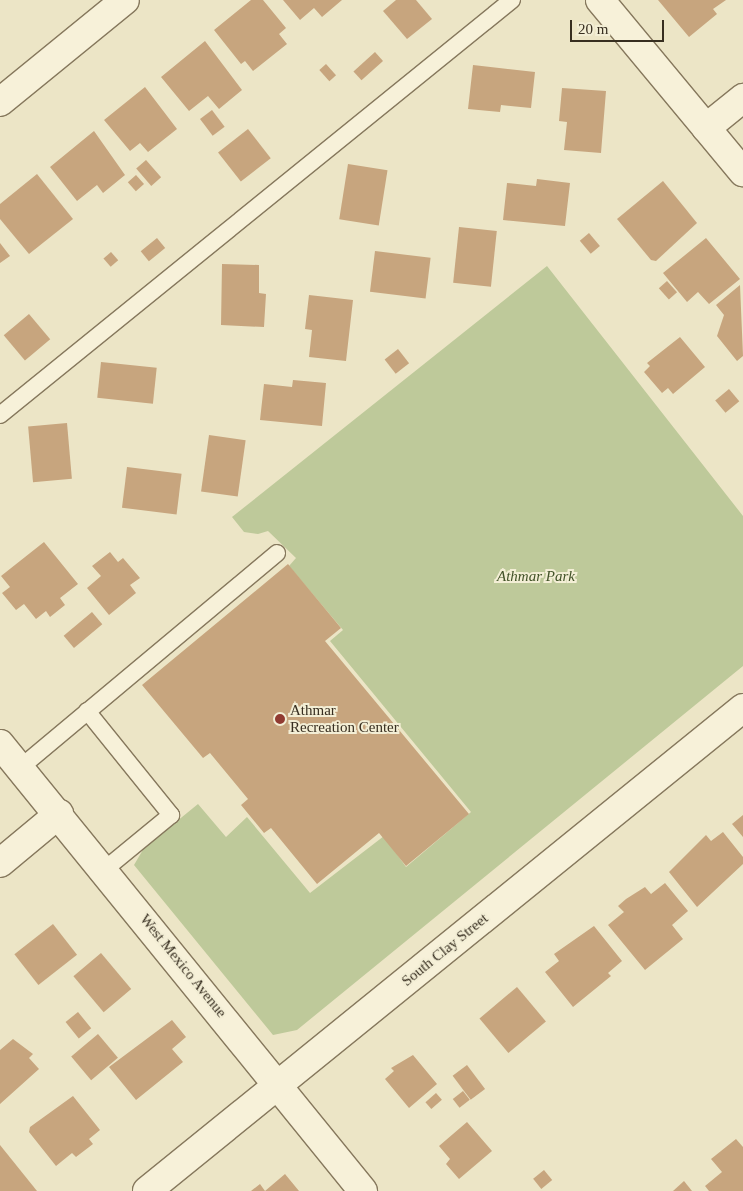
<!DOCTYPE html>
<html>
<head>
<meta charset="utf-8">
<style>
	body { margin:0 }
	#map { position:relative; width:743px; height:1191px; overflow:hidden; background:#ece5c6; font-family:Georgia,serif }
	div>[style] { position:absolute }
	.green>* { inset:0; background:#bec99a }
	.building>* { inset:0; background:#c7a57e; transform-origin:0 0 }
	.roads { filter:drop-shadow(1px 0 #86785d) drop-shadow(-1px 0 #86785d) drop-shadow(0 1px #86785d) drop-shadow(0 -1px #86785d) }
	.lane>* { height:16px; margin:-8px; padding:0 8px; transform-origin:8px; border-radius:8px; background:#f7f1d9 }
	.street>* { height:28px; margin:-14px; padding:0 14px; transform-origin:14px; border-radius:14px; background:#f7f1d9 }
	.secondary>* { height:28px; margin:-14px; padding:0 14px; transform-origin:14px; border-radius:14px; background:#f7f1d9 }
	.dots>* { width:14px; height:14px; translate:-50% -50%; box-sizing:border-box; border:2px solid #f3eed5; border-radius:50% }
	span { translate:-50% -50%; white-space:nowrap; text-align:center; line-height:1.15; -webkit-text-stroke:4px #f3eed5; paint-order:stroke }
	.park-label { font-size:15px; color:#425228; font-style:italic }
	.poi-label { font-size:15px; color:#372e20 }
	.left { translate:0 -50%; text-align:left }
	.street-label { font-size:15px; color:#372e20 }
	.scale { position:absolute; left:570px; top:20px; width:94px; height:22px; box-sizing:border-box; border:2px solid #372e20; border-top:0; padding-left:6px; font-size:15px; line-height:18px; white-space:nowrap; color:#372e20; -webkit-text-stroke:4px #f3eed5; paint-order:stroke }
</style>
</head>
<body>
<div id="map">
	<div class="green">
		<i style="clip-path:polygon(547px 266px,743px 516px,743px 666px,297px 1030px,273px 1035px,134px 865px,144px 848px,198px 804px,226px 837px,247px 817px,310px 893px,384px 836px,406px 867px,471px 812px,330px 641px,343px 630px,289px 566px,296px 558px,268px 531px,258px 534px,244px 532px,232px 517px)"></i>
	</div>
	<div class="building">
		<i style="clip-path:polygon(251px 0,263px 0,286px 28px,279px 34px,287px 44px,253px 71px,245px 61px,241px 64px,214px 30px)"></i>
		<i style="clip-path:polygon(283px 0,342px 0,322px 17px,314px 8px,300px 20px)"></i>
		<i style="clip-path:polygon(396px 0,416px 0,432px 19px,407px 39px,383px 11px)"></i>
		<i style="clip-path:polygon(658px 0,726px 0,713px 9px,717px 14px,689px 37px)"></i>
		<i style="clip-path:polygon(205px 41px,242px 90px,219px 109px,208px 96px,189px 111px,161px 77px)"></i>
		<i style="left:375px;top:52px;width:12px;height:29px;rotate:48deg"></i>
		<i style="left:326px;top:64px;width:15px;height:9px;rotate:48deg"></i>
		<i style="clip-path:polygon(473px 65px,535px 72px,531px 108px,501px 105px,500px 112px,468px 109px)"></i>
		<i style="clip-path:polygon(145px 87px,177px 129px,148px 152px,140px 143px,130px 151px,104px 120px)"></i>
		<i style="clip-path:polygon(562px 88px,606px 91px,601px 153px,564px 150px,567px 122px,559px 121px)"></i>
		<i style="left:212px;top:110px;width:21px;height:15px;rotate:53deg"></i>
		<i style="left:248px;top:129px;width:37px;height:38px;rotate:52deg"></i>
		<i style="clip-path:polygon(94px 131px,125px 175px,103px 193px,97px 185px,77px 201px,50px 167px)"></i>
		<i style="left:146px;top:160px;width:23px;height:13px;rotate:49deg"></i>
		<i style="left:348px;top:164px;width:40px;height:56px;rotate:9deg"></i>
		<i style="clip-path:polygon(37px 174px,73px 219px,29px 254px,0 219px,0 204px)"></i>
		<i style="left:136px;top:175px;width:12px;height:11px;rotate:48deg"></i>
		<i style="clip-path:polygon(537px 179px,570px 183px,565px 226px,503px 220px,507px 183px,536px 186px)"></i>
		<i style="clip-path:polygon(663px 181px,697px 223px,656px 261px,651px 260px,617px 219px)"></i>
		<i style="left:459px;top:227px;width:38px;height:56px;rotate:6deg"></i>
		<i style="left:589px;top:233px;width:17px;height:12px;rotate:50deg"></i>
		<i style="left:157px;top:238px;width:13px;height:21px;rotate:51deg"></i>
		<i style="clip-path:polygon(706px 238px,740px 279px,709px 304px,698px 292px,687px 302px,663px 273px)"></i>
		<i style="clip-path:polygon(0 243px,10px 256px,0 263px)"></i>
		<i style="left:375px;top:251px;width:56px;height:41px;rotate:7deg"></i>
		<i style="left:111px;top:252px;width:11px;height:10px;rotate:49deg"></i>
		<i style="clip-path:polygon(222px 264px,259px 265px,259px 293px,266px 294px,264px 327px,221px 325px)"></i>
		<i style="left:667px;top:281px;width:15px;height:11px;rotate:48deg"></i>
		<i style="clip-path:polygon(740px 285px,743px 356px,737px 361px,717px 336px,724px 315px,716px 305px)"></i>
		<i style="clip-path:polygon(309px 295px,353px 300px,346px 361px,309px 357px,312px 330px,305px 329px)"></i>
		<i style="left:29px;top:314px;width:33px;height:33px;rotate:50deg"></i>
		<i style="clip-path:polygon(680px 337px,705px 367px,673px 394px,668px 388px,662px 393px,644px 372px,650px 366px,647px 363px)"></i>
		<i style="left:398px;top:349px;width:18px;height:17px;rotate:52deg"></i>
		<i style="left:101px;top:362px;width:56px;height:36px;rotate:6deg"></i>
		<i style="clip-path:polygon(293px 380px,326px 383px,322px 426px,260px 420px,264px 384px,292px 387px)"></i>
		<i style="left:729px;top:389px;width:16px;height:18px;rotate:50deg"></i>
		<i style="left:67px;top:423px;width:56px;height:39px;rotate:85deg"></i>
		<i style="left:209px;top:435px;width:37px;height:57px;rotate:8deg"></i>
		<i style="left:127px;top:467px;width:55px;height:41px;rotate:7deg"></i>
		<i style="clip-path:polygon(44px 542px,78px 584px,60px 598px,65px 605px,50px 617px,46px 611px,36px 619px,24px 604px,16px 610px,2px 593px,10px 587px,1px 576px)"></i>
		<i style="clip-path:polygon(110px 552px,118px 562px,123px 558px,140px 578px,130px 585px,136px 593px,109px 615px,87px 588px,101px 576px,92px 566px)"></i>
		<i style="clip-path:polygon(288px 564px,341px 628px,325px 641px,469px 814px,406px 866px,379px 833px,317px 884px,271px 828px,264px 833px,241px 805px,248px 799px,210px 753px,203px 758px,142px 685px)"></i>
		<i style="left:92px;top:612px;width:16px;height:37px;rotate:50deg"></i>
		<i style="clip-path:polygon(743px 815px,743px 837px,732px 824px)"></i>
		<i style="clip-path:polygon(723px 832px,743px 857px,743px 864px,697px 907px,669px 872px,706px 835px,711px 841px)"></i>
		<i style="clip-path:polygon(665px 883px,688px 911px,672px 925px,683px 939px,645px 970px,608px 925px,624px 912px,618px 906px,626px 899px,645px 887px,651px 894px)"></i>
		<i style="left:53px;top:924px;width:39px;height:49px;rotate:52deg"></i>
		<i style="clip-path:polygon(594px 926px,622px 961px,608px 973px,611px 976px,573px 1007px,545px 972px,559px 961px,554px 954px)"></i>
		<i style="left:101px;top:953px;width:47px;height:36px;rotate:50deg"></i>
		<i style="left:517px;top:987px;width:45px;height:49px;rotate:50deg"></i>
		<i style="left:78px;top:1012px;width:21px;height:16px;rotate:51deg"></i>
		<i style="clip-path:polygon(172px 1020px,186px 1037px,172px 1049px,183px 1062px,136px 1100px,109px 1067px)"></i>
		<i style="left:98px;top:1034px;width:31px;height:35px;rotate:50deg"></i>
		<i style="clip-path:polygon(13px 1039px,33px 1054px,29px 1058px,39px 1069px,0 1104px,0 1050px)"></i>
		<i style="clip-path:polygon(413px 1055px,437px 1084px,409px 1108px,385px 1079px,394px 1071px,391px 1068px)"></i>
		<i style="left:467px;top:1065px;width:30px;height:18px;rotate:53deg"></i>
		<i style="left:463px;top:1091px;width:11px;height:13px;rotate:52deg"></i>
		<i style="left:436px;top:1093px;width:9px;height:14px;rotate:49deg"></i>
		<i style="clip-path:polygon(73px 1096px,100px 1130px,89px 1139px,93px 1144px,76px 1157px,72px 1153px,56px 1166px,29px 1132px,30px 1127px)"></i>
		<i style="clip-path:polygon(467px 1122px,492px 1151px,459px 1179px,446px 1164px,450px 1159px,439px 1146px)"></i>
		<i style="clip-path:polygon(736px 1139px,743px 1147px,743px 1191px,709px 1191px,705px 1186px,722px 1172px,711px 1159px)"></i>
		<i style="clip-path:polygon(0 1145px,37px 1191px,0 1191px)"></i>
		<i style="left:544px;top:1170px;width:13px;height:14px;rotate:51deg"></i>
		<i style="clip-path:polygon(285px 1174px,299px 1191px,251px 1191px,260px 1184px,265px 1191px)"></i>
		<i style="clip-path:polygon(684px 1181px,692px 1191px,673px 1191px)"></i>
	</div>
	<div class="roads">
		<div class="lane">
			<i style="left:0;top:415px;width:659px;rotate:-39.03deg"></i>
			<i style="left:87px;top:711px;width:134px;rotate:51.1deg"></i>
			<i style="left:171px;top:815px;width:87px;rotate:140.6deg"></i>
			<i style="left:20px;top:768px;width:335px;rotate:-39.9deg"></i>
		</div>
		<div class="street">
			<i style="left:600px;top:0;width:224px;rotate:50.3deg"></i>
			<i style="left:0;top:102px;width:161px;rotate:-39.2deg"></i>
			<i style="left:706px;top:128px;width:48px;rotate:-39deg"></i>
			<i style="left:0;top:744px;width:576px;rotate:50.92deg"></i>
			<i style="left:0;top:863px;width:77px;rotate:-39.7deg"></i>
		</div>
		<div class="secondary">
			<i style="left:147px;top:1191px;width:767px;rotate:-39.02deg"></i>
		</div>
	</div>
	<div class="dots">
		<i style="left:280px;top:719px;background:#913b31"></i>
	</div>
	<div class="park-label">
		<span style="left:536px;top:577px">Athmar Park</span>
	</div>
	<div class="poi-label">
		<span class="left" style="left:290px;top:719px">Athmar<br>Recreation Center</span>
	</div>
	<div class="street-label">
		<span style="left:445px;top:950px;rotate:-39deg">South Clay Street</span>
		<span style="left:183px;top:966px;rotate:51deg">West Mexico Avenue</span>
	</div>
	<div class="scale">20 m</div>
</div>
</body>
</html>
